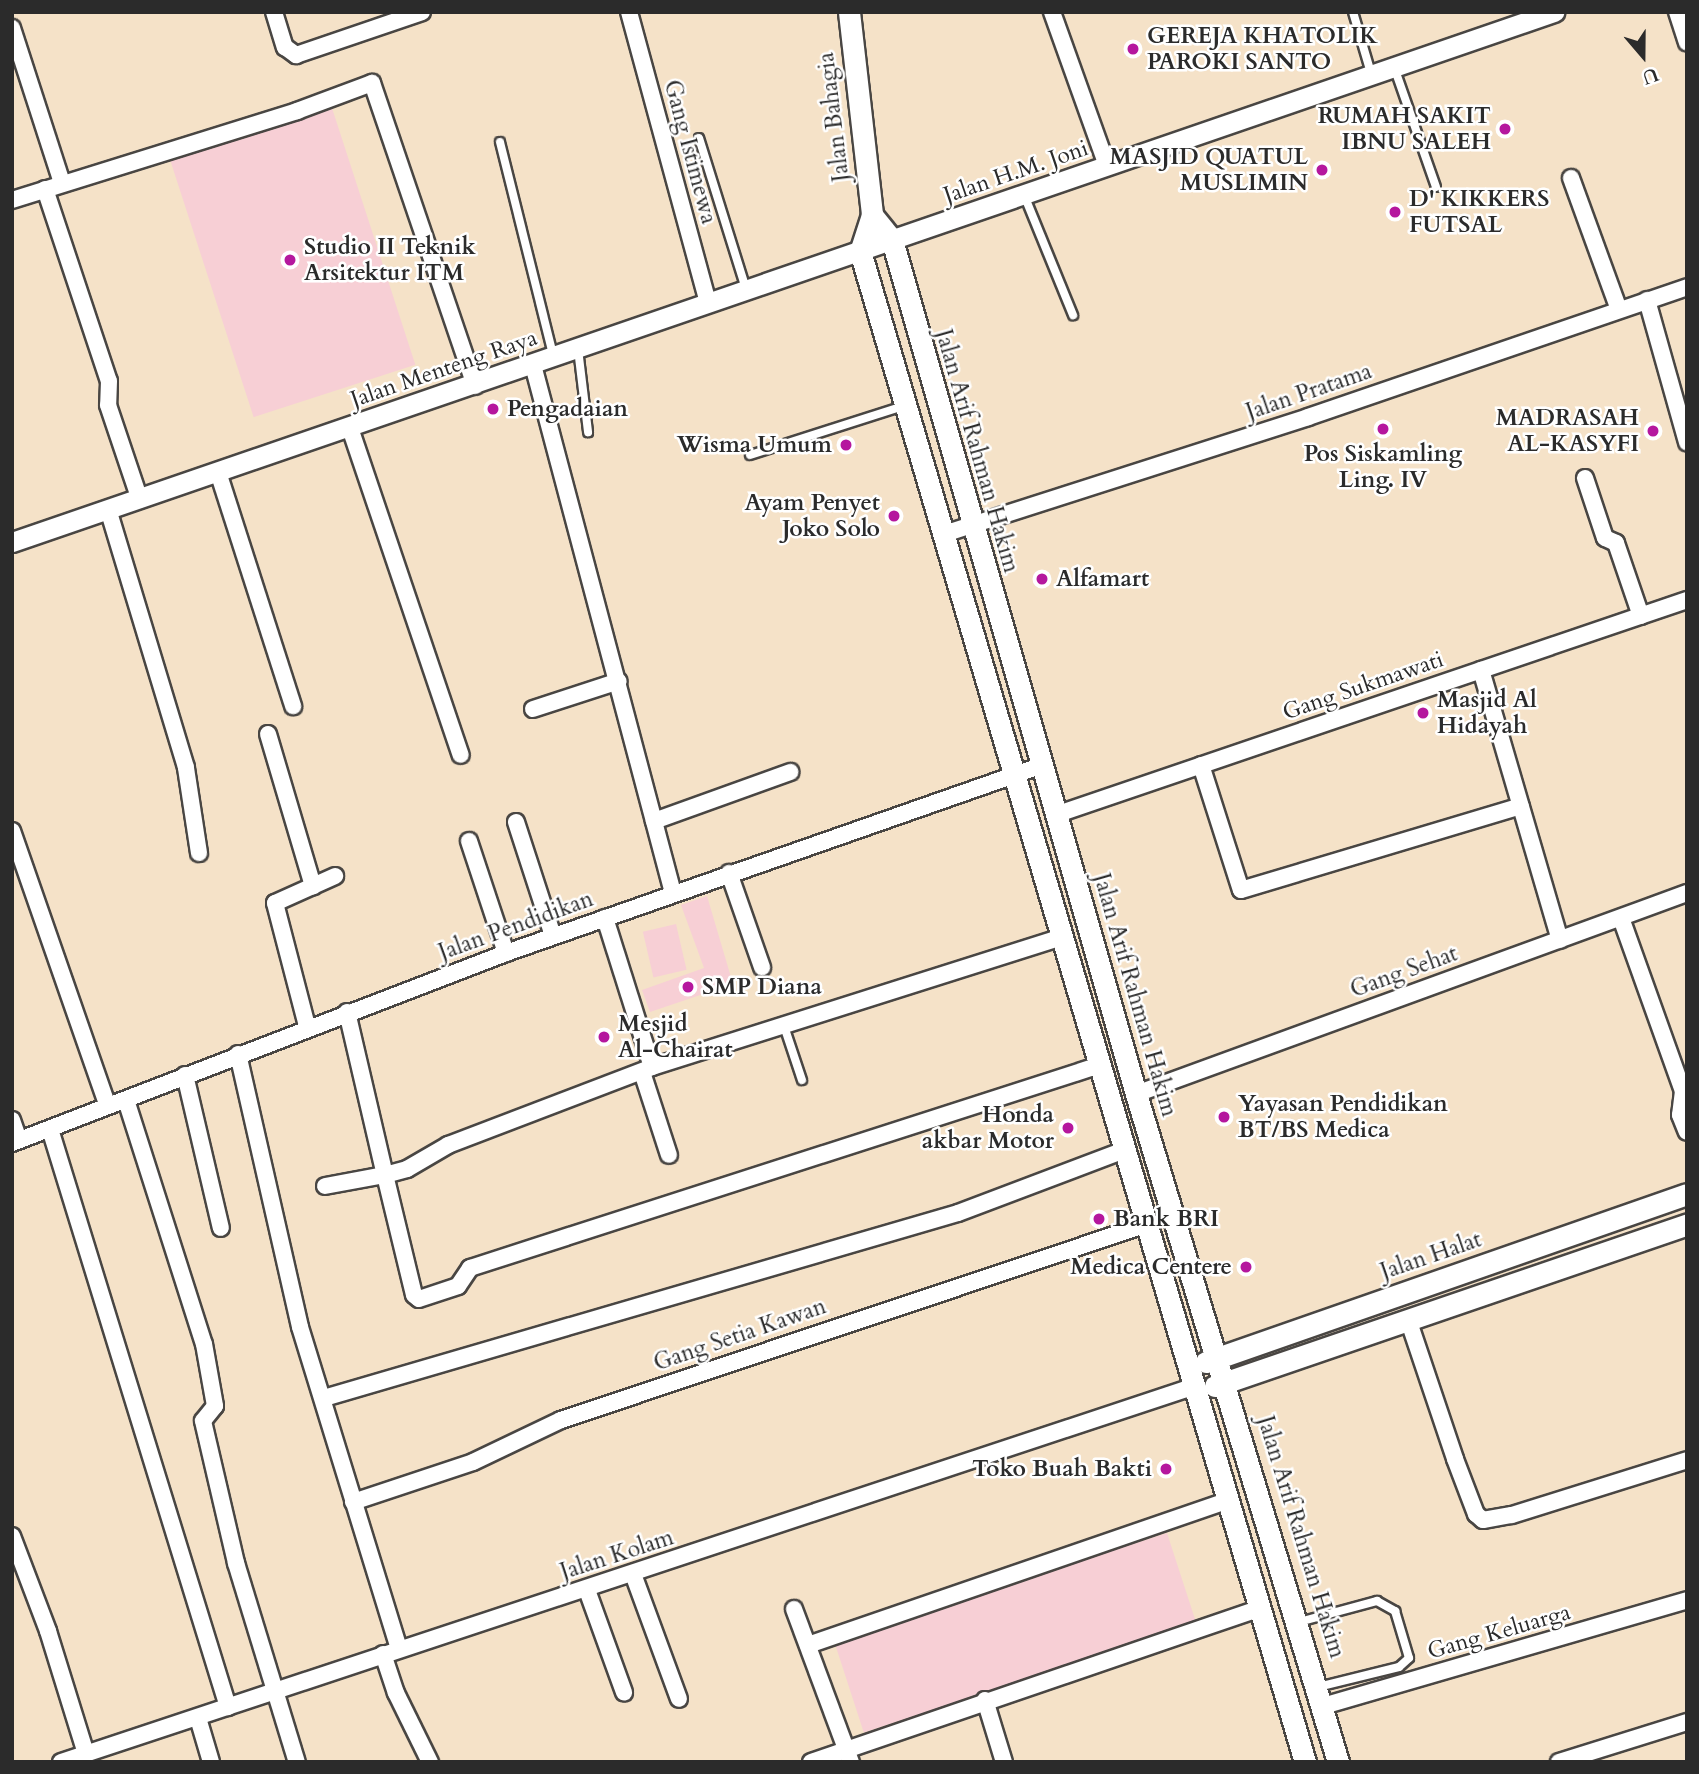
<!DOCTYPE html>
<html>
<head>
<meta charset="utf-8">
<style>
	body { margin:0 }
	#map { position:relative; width:1699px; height:1774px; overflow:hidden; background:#f5e2c8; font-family:Cardo,serif }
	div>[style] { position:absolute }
	.built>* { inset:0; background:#f7cfd5; transform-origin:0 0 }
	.roads { filter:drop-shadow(2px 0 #494643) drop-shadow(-2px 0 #494643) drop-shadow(0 2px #494643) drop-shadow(0 -2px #494643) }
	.service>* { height:8px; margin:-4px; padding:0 4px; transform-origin:4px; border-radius:4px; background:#fff }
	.minor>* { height:16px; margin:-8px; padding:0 8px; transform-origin:8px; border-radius:8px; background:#fff }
	.tertiary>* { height:19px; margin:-9.5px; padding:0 9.5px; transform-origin:9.5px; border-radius:9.5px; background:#fff }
	.secondary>* { height:21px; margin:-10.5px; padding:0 10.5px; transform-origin:10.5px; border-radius:10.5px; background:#fff }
	.dots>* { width:19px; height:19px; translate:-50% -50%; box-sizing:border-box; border:4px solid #fff; border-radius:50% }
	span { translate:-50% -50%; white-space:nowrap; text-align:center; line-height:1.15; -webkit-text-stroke:5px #fff; paint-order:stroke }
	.poi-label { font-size:23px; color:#2b2b2b; font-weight:700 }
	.left { translate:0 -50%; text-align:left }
	.right { translate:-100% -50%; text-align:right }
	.street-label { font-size:23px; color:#2b2b2b }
	.frame { position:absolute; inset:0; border:14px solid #2b2b2b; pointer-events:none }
	.north { position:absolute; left:1608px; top:21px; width:70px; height:70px; -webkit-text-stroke:5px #fff; paint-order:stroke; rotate:160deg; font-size:19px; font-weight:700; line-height:28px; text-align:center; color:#2b2b2b }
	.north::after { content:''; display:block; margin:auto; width:24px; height:32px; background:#2b2b2b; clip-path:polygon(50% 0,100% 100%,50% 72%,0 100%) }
</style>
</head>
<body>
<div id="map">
	<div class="built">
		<i style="left:331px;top:105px;width:273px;height:170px;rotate:72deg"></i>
		<i style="clip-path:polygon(707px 896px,733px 984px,650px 1012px,642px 990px,704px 968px,681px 905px)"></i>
		<i style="left:676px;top:924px;width:47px;height:34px;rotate:77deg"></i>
		<i style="left:1167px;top:1533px;width:96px;height:350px;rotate:72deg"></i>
	</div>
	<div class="roads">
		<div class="service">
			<i style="left:1353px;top:12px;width:64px;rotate:73.6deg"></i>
			<i style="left:1394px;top:67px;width:127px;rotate:70.7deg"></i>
			<i style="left:699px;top:138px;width:158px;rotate:72.7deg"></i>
			<i style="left:500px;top:142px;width:219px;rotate:76deg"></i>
			<i style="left:1024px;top:195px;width:130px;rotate:67.8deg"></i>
			<i style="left:578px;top:349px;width:84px;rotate:83.1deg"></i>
			<i style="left:750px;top:455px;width:162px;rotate:-17.7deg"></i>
			<i style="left:784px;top:1026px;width:57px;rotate:71.6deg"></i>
			<i style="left:1299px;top:1622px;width:81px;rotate:-15.1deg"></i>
			<i style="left:1377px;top:1601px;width:21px;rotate:29deg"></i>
			<i style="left:1395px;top:1611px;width:49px;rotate:73.4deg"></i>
			<i style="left:1409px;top:1658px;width:13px;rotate:138deg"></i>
			<i style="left:1399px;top:1667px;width:83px;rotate:166.1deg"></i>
		</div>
		<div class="minor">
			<i style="left:274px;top:12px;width:37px;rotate:73deg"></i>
			<i style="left:285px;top:47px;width:14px;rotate:36deg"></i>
			<i style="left:296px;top:55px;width:133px;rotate:-18.8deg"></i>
			<i style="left:629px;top:12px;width:302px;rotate:74.8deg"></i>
			<i style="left:1052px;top:12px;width:164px;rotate:70.3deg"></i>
			<i style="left:1677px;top:12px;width:32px;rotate:72deg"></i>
			<i style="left:12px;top:28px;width:163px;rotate:72.1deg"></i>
			<i style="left:1571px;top:178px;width:140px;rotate:70deg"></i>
			<i style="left:45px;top:189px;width:202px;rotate:71.6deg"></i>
			<i style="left:109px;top:381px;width:24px;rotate:92deg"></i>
			<i style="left:108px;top:405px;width:100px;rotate:71.4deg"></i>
			<i style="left:12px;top:200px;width:299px;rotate:-17.3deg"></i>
			<i style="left:297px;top:111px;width:80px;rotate:-20.5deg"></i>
			<i style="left:372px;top:83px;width:320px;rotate:71.2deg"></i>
			<i style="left:1647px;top:300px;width:148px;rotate:74.3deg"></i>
			<i style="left:533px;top:365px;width:546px;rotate:75.15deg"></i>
			<i style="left:350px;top:428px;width:345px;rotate:71.3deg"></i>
			<i style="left:218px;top:472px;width:246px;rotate:72.2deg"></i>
			<i style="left:1585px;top:478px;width:63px;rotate:71.6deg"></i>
			<i style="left:1605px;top:538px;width:12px;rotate:24deg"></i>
			<i style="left:1616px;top:543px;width:77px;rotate:71.1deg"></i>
			<i style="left:108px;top:509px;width:270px;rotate:73.2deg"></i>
			<i style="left:186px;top:768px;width:86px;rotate:81.3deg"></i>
			<i style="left:944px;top:534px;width:382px;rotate:-17.8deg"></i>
			<i style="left:1308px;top:417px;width:401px;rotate:-18.9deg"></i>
			<i style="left:1481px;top:670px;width:281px;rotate:73.7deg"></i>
			<i style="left:533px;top:709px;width:90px;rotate:-18deg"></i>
			<i style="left:268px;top:734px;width:159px;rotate:73.5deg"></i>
			<i style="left:1201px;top:765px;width:131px;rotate:72.3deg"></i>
			<i style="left:1241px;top:890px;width:292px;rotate:-16.7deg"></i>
			<i style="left:1055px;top:815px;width:668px;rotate:-18.79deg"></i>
			<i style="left:654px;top:821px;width:145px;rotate:-19.8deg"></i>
			<i style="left:516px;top:822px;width:120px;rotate:72deg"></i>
			<i style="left:12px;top:831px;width:291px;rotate:70.8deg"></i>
			<i style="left:469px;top:841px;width:118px;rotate:71.7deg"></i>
			<i style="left:729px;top:873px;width:100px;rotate:70.7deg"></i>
			<i style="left:605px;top:918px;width:156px;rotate:72.5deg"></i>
			<i style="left:1621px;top:918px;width:184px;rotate:70.3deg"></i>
			<i style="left:1683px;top:1091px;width:24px;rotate:97deg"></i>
			<i style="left:1680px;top:1115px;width:18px;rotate:68deg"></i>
			<i style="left:347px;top:1012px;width:167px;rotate:76.9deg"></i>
			<i style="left:385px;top:1175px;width:23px;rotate:-15deg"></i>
			<i style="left:407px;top:1169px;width:48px;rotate:-30.3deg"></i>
			<i style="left:448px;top:1145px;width:218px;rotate:-20.9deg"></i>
			<i style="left:652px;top:1067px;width:431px;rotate:-17.6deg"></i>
			<i style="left:307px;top:1026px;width:127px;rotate:-104.6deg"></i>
			<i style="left:275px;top:903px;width:66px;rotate:-24.2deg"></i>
			<i style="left:238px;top:1054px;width:280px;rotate:77.2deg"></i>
			<i style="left:300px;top:1327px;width:336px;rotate:72.9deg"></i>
			<i style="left:642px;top:1072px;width:87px;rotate:72deg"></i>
			<i style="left:185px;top:1075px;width:157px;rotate:76.8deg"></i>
			<i style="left:1136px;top:1094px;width:587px;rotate:-20.04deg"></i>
			<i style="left:126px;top:1100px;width:256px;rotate:72.3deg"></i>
			<i style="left:204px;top:1344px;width:63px;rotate:79.9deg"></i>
			<i style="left:215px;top:1406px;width:19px;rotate:129deg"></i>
			<i style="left:203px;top:1421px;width:146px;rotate:76.9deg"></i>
			<i style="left:236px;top:1563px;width:208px;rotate:73deg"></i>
			<i style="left:12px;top:1120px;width:21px;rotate:71deg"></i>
			<i style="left:50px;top:1129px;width:605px;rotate:72.88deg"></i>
			<i style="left:12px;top:1143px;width:529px;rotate:-21.04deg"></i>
			<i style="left:506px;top:953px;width:566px;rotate:-19.3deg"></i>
			<i style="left:325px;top:1186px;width:61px;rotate:-10.4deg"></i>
			<i style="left:385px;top:1175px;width:123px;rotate:76.4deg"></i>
			<i style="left:414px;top:1295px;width:6px;rotate:39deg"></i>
			<i style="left:419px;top:1299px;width:41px;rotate:-18.4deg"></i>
			<i style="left:458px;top:1286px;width:22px;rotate:-56deg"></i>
			<i style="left:470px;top:1268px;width:662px;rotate:-17.86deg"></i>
			<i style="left:1408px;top:1319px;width:148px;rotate:71.4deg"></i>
			<i style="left:1455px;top:1459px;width:59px;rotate:69.1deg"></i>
			<i style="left:1476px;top:1514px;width:9px;rotate:41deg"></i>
			<i style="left:1483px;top:1520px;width:29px;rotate:-10deg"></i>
			<i style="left:1512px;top:1515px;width:183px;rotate:-17.4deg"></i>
			<i style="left:324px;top:1398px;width:660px;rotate:-16.27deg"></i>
			<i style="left:958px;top:1213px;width:178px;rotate:-20.7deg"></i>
			<i style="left:353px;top:1502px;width:126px;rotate:-18.4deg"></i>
			<i style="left:473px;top:1462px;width:98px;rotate:-25.5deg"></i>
			<i style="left:561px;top:1420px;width:618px;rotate:-18.49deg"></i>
			<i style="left:12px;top:1536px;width:102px;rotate:69.2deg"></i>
			<i style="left:48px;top:1631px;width:129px;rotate:72.8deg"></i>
			<i style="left:633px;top:1574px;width:133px;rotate:69.8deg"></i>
			<i style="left:587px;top:1590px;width:109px;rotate:70.1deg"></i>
			<i style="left:794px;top:1609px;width:163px;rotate:69.6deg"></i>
			<i style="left:808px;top:1645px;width:446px;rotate:-19deg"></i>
			<i style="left:383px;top:1654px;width:41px;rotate:71.6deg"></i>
			<i style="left:396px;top:1693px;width:77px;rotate:63.8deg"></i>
			<i style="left:985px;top:1700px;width:65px;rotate:73deg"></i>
			<i style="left:1323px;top:1706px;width:379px;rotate:-16.2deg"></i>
			<i style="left:198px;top:1718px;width:46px;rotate:73.5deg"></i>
			<i style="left:61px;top:1762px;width:1185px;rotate:-18.34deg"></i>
			<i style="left:1186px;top:1389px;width:13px;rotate:13deg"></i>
			<i style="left:811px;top:1762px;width:476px;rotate:-18.9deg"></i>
			<i style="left:1559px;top:1762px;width:134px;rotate:-17.4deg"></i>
		</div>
		<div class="tertiary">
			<i style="left:12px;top:542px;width:1631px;rotate:-18.97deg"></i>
		</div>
		<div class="secondary">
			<i style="left:849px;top:12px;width:204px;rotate:83.5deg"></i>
			<i style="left:872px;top:215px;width:38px;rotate:108deg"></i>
			<i style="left:860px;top:251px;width:1575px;rotate:73.59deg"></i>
			<i style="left:872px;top:215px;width:32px;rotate:51deg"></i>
			<i style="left:892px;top:240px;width:888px;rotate:74.05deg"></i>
			<i style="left:1136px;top:1094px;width:698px;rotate:73.17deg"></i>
			<i style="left:1206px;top:1362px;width:509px;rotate:-19.25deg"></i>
			<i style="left:1215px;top:1386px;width:499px;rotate:-18.9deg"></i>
		</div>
	</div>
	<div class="dots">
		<i style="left:1133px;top:49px;background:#b5179e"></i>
		<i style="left:1505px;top:129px;background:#b5179e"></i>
		<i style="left:1322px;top:170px;background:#b5179e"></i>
		<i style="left:1395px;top:212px;background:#b5179e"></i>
		<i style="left:290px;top:260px;background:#b5179e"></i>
		<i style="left:493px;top:409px;background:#b5179e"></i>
		<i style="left:1383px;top:429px;background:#b5179e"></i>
		<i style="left:1653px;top:431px;background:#b5179e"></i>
		<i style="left:846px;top:445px;background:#b5179e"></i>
		<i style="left:894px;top:516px;background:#b5179e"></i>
		<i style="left:1042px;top:579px;background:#b5179e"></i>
		<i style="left:1423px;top:713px;background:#b5179e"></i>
		<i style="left:688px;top:987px;background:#b5179e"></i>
		<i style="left:604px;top:1037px;background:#b5179e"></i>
		<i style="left:1224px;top:1117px;background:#b5179e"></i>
		<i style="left:1068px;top:1128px;background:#b5179e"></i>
		<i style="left:1099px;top:1219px;background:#b5179e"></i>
		<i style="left:1246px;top:1267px;background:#b5179e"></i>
		<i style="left:1166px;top:1469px;background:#b5179e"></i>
	</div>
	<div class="poi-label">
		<span class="left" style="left:1147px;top:49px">GEREJA KHATOLIK<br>PAROKI SANTO</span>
		<span class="right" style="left:1491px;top:129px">RUMAH SAKIT<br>IBNU SALEH</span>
		<span class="right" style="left:1308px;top:170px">MASJID QUATUL<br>MUSLIMIN</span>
		<span class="left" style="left:1409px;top:212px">D' KIKKERS<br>FUTSAL</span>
		<span class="left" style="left:304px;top:260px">Studio II Teknik<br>Arsitektur ITM</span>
		<span class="left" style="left:507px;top:409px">Pengadaian</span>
		<span class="right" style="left:1639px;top:431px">MADRASAH<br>AL-KASYFI</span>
		<span class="right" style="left:832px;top:445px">Wisma Umum</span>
		<span style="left:1383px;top:467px">Pos Siskamling<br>Ling. IV</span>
		<span class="right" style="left:880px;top:516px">Ayam Penyet<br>Joko Solo</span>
		<span class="left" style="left:1056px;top:579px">Alfamart</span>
		<span class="left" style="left:1437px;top:713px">Masjid Al<br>Hidayah</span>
		<span class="left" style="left:702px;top:987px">SMP Diana</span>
		<span class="left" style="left:618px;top:1037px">Mesjid<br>Al-Chairat</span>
		<span class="left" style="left:1238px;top:1117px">Yayasan Pendidikan<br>BT/BS Medica</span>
		<span class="right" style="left:1054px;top:1128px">Honda<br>akbar Motor</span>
		<span class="left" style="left:1113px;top:1219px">Bank BRI</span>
		<span class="right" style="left:1232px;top:1267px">Medica Centere</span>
		<span class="right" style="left:1152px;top:1469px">Toko Buah Bakti</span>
	</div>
	<div class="street-label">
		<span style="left:834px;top:117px;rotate:-97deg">Jalan Bahagia</span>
		<span style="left:690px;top:152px;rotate:75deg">Gang Istimewa</span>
		<span style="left:1016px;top:172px;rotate:-19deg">Jalan H.M. Joni</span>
		<span style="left:444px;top:369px;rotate:-19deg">Jalan Menteng Raya</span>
		<span style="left:1309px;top:392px;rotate:-19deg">Jalan Pratama</span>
		<span style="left:977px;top:451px;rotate:74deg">Jalan Arif Rahman Hakim</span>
		<span style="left:1363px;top:686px;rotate:-19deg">Gang Sukmawati</span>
		<span style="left:516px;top:926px;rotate:-20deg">Jalan Pendidikan</span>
		<span style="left:1404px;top:972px;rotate:-20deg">Gang Sehat</span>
		<span style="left:1135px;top:995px;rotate:74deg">Jalan Arif Rahman Hakim</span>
		<span style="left:1431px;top:1256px;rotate:-19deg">Jalan Halat</span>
		<span style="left:740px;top:1335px;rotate:-19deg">Gang Setia Kawan</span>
		<span style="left:1301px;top:1537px;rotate:73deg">Jalan Arif Rahman Hakim</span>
		<span style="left:617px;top:1555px;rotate:-18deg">Jalan Kolam</span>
		<span style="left:1499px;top:1632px;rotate:-16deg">Gang Keluarga</span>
	</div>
	<div class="frame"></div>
	<div class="north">U</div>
</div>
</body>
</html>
